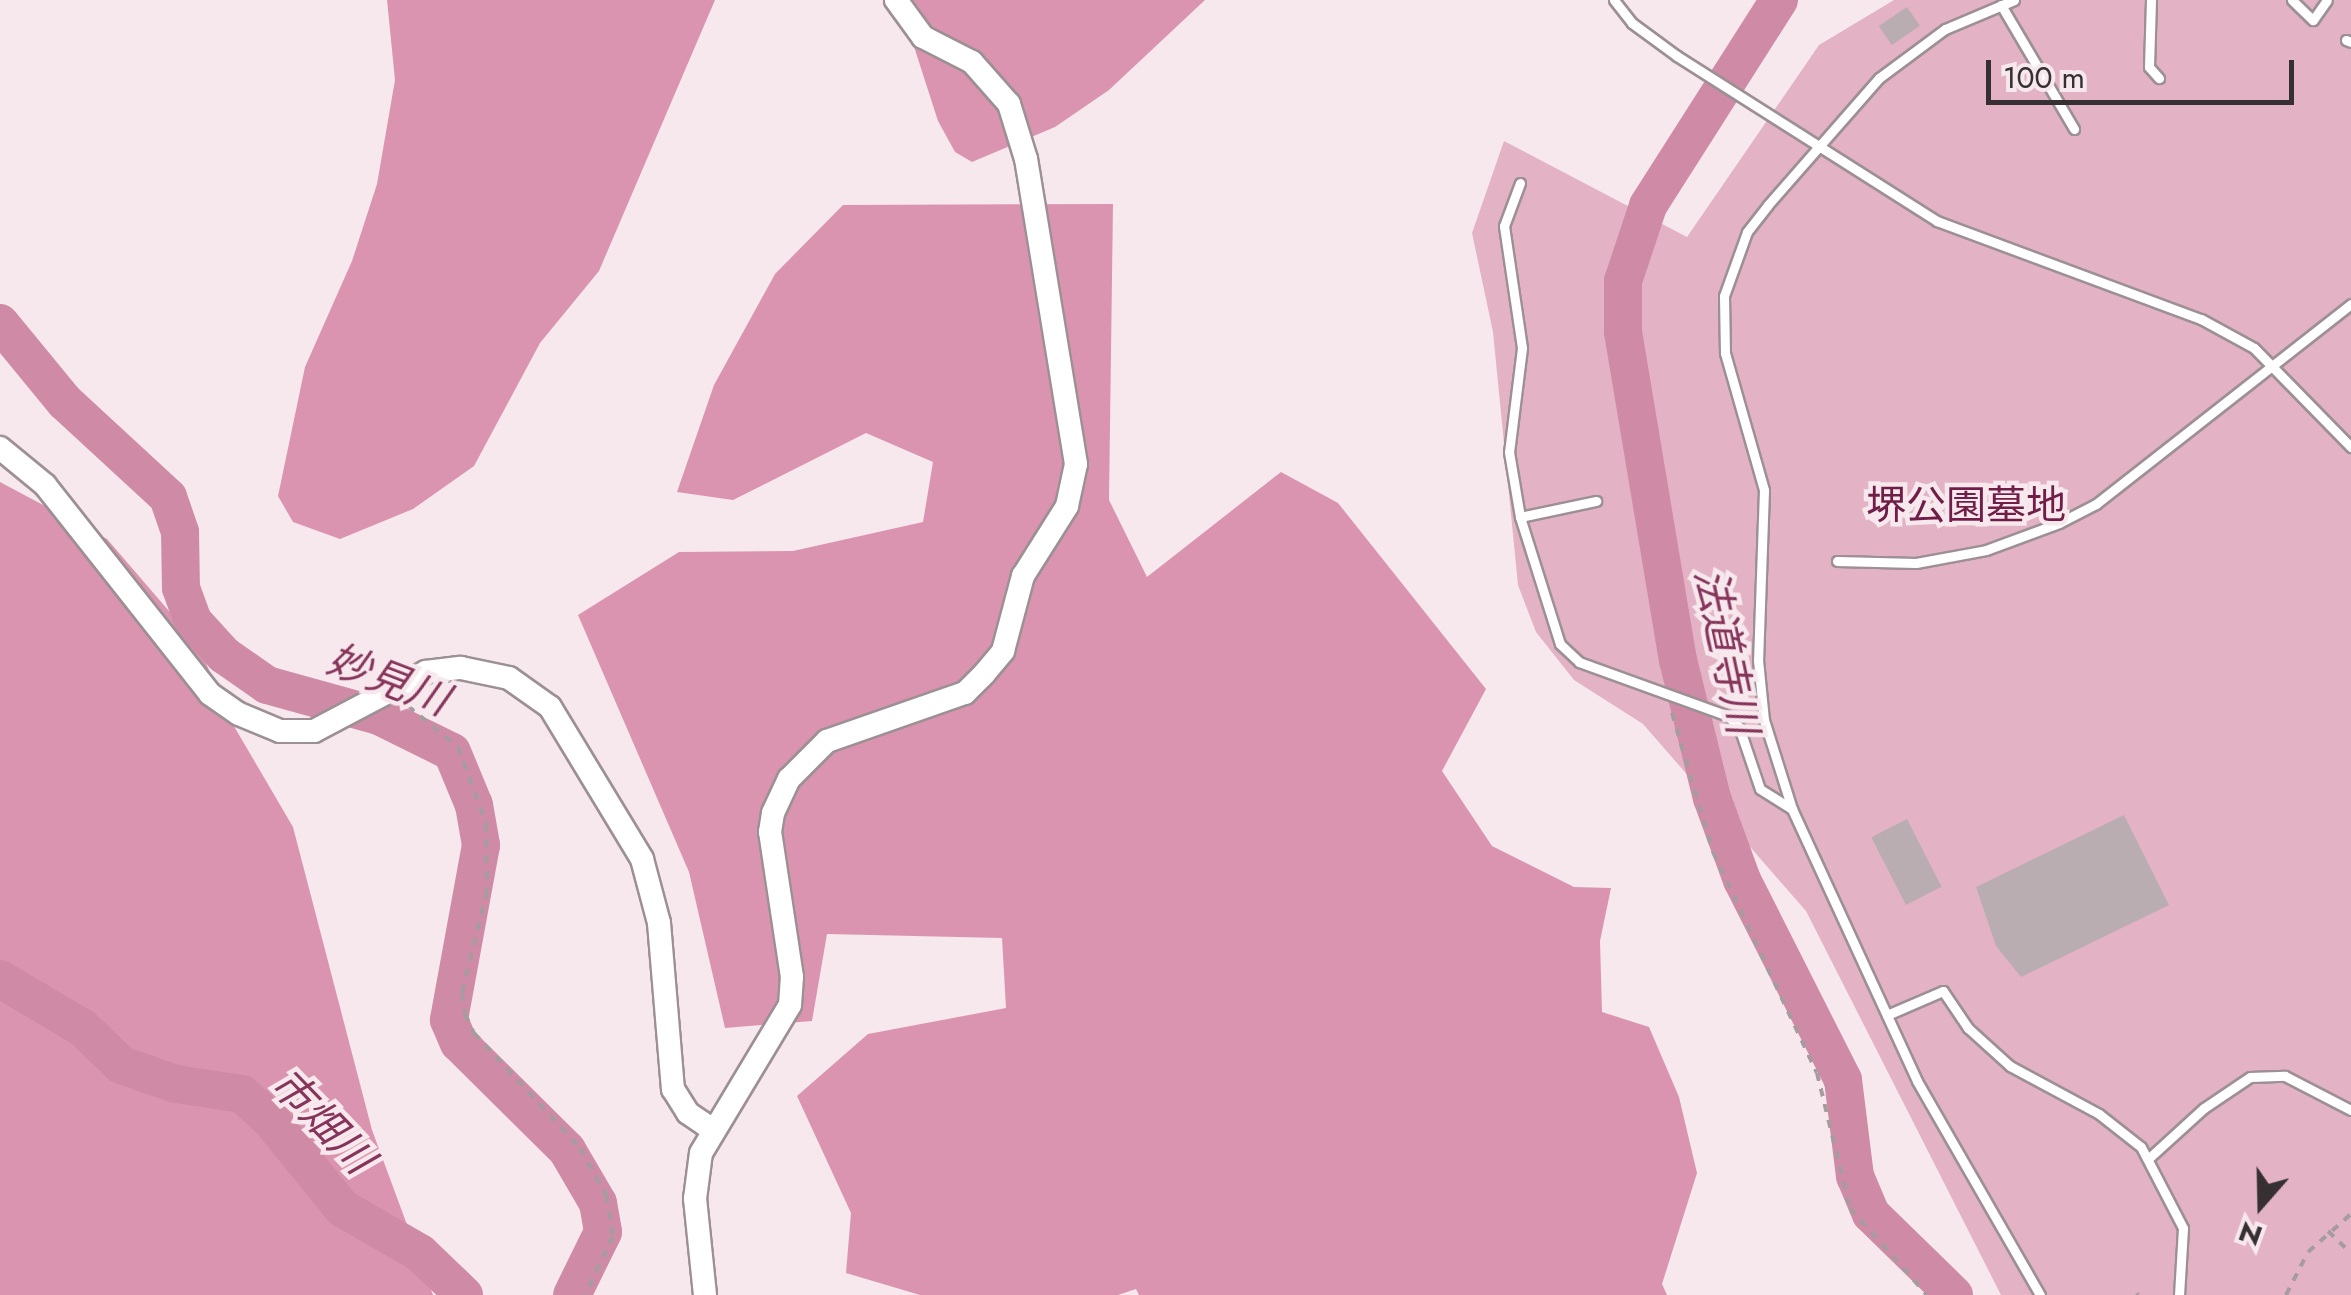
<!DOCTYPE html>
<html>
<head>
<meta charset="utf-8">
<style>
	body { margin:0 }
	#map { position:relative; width:2351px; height:1295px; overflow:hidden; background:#f6e8ed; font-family:Jost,"Noto Sans JP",sans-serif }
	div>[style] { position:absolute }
	.green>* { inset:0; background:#e3b3c5 }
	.forest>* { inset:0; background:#da94b0 }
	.river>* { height:38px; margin:-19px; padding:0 19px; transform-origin:19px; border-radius:19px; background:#cf8aa6 }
	.building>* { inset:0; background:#baadb2; transform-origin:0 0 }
	.path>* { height:4px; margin-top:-2px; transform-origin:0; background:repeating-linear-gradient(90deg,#a69c9f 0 8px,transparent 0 16px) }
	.roads { filter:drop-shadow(2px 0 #9d9095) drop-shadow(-2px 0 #9d9095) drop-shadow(0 2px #9d9095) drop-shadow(0 -2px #9d9095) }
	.service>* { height:9px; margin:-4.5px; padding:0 4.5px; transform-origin:4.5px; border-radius:4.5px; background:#fff }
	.tertiary>* { height:22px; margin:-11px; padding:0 11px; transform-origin:11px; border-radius:11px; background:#fff }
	span { translate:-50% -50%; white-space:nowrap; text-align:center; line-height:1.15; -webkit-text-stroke:9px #f6e8ed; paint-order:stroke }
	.park-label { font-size:40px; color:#701e47 }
	.water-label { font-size:42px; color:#87345b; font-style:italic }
	.north { position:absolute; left:2211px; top:1155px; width:100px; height:100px; -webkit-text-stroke:8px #f6e8ed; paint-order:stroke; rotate:200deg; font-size:28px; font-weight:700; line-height:40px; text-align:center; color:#363032 }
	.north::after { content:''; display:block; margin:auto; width:35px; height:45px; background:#363032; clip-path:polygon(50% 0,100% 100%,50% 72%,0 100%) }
	.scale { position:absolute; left:1986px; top:60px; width:308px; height:45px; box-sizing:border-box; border:5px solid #363032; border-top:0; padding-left:12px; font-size:30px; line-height:35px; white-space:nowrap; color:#363032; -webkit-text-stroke:8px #f6e8ed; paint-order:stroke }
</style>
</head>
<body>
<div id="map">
	<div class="green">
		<i style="clip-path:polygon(1894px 0,2351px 0,2351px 1295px,2001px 1295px,1806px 911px,1643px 724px,1574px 680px,1536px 632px,1518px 585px,1493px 332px,1472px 233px,1504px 141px,1687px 237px,1819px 45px)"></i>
	</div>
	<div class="forest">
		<i style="clip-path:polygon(387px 0,715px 0,599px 271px,540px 343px,474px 466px,413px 509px,340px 539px,293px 522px,278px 496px,305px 367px,352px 261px,377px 184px,395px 80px)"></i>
		<i style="clip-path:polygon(899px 0,1205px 0,1109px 90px,1055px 127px,972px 162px,955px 152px,938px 121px)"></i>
		<i style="clip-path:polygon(1113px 204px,1109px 500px,1147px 577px,1281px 472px,1338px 503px,1486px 689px,1442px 771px,1492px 846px,1574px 887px,1611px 888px,1600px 941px,1602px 1012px,1649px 1027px,1679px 1097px,1697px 1173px,1662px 1284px,1667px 1295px,1139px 1295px,1136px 1289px,1118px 1295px,920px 1295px,846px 1273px,851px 1213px,797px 1096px,868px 1034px,1006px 1008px,1002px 938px,827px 934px,812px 1021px,725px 1028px,689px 872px,578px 615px,679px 552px,793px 551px,923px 522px,933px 462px,866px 433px,733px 500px,677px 492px,714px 385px,775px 274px,843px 205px)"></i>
		<i style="clip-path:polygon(0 482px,107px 539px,199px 646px,228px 716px,293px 827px,372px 1130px,433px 1295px,0 1295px)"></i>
	</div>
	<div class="river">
		<i style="left:1779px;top:0;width:244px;rotate:122.5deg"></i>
		<i style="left:1648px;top:206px;width:79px;rotate:108.4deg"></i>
		<i style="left:1623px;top:281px;width:51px;rotate:90deg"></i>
		<i style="left:1623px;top:332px;width:333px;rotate:80.5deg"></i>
		<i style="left:1678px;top:660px;width:142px;rotate:76.2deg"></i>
		<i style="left:1712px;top:798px;width:87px;rotate:69.9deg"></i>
		<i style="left:1742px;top:880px;width:224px;rotate:63.2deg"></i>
		<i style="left:1843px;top:1080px;width:97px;rotate:82.9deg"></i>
		<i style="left:1855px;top:1176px;width:41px;rotate:67.2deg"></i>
		<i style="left:1871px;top:1214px;width:116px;rotate:44.3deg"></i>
		<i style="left:0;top:323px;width:102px;rotate:50.6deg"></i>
		<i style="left:65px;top:402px;width:140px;rotate:42.7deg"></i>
		<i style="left:168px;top:497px;width:37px;rotate:71deg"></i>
		<i style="left:180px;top:532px;width:56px;rotate:89deg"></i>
		<i style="left:181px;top:588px;width:35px;rotate:70deg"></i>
		<i style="left:193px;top:621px;width:46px;rotate:47.6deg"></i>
		<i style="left:224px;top:655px;width:52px;rotate:34.9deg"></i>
		<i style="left:267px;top:685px;width:116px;rotate:15.5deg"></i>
		<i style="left:379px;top:716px;width:81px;rotate:26.3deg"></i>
		<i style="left:452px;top:752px;width:57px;rotate:67.5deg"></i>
		<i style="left:474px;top:805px;width:41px;rotate:80.1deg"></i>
		<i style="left:481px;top:845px;width:178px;rotate:100.4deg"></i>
		<i style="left:449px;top:1020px;width:25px;rotate:67deg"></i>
		<i style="left:459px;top:1043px;width:152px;rotate:44.7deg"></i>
		<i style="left:567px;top:1150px;width:61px;rotate:59.7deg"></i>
		<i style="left:598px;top:1203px;width:29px;rotate:80deg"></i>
		<i style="left:603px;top:1232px;width:70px;rotate:116.2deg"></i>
		<i style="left:0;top:979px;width:96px;rotate:30.6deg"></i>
		<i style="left:83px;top:1028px;width:53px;rotate:44.2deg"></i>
		<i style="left:121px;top:1065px;width:58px;rotate:19.1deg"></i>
		<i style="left:176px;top:1084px;width:67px;rotate:8.6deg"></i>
		<i style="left:242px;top:1094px;width:38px;rotate:42deg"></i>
		<i style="left:270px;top:1119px;width:114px;rotate:51deg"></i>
		<i style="left:342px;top:1208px;width:90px;rotate:30deg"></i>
		<i style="left:420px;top:1253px;width:61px;rotate:43.7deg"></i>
	</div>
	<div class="building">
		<i style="left:1907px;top:7px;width:23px;height:34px;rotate:56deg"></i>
		<i style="clip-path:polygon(2124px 815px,2169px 905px,2021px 977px,1996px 946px,1976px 887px)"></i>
		<i style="left:1907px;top:819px;width:76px;height:40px;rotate:63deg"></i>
	</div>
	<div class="path">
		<i style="left:408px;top:706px;width:65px;rotate:39.4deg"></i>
		<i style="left:458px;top:747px;width:81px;rotate:69.8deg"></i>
		<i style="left:486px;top:823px;width:68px;rotate:89.2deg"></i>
		<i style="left:487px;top:891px;width:105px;rotate:103.8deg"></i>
		<i style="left:462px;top:993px;width:21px;rotate:82deg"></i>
		<i style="left:465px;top:1014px;width:21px;rotate:65deg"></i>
		<i style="left:474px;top:1033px;width:156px;rotate:47.3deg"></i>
		<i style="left:580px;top:1148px;width:54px;rotate:61deg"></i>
		<i style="left:606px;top:1195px;width:42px;rotate:80.3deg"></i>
		<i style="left:613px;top:1236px;width:65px;rotate:115.4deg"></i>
		<i style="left:1672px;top:713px;width:145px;rotate:73.6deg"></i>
		<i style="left:1713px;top:852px;width:244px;rotate:64.8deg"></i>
		<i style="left:1817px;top:1073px;width:139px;rotate:76.3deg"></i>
		<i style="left:1850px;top:1208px;width:116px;rotate:48.5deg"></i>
		<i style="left:2328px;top:1231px;width:28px;rotate:44deg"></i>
		<i style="left:2137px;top:1293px;width:2px;rotate:63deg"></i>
		<i style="left:2286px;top:1295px;width:48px;rotate:-62.9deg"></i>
		<i style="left:2308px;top:1252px;width:57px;rotate:-41.5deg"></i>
	</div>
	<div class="roads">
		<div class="service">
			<i style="left:1614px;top:0;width:29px;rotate:52deg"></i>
			<i style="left:1632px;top:23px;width:56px;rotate:36.3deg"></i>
			<i style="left:1677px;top:56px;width:308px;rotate:32.4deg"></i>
			<i style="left:1937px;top:221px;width:282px;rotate:20.4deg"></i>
			<i style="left:2201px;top:319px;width:60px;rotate:28.7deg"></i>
			<i style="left:2254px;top:348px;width:139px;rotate:45.6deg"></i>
			<i style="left:2014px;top:0;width:75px;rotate:157.2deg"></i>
			<i style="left:1945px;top:29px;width:82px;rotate:143.4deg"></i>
			<i style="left:1879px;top:78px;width:169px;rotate:131.2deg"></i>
			<i style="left:1768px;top:205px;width:34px;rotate:128deg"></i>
			<i style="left:1747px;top:232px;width:68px;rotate:109.8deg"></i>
			<i style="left:1724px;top:296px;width:57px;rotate:89deg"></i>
			<i style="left:1725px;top:353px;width:142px;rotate:74.1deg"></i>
			<i style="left:1764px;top:490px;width:170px;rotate:92deg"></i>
			<i style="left:1758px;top:660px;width:60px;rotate:84.3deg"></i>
			<i style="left:1764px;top:720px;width:93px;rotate:72.5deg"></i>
			<i style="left:1792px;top:809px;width:299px;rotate:65.3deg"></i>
			<i style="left:1917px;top:1081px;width:247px;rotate:60.1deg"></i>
			<i style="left:2151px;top:0;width:67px;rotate:91.7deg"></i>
			<i style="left:2149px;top:67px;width:15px;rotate:48deg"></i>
			<i style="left:2292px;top:0;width:29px;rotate:44deg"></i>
			<i style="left:2313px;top:20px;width:24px;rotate:-55deg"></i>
			<i style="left:2001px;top:5px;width:144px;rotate:59.5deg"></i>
			<i style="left:2346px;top:40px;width:5px;rotate:22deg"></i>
			<i style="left:1520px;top:183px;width:46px;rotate:110.4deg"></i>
			<i style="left:1504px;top:226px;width:123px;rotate:81.6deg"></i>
			<i style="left:1522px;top:348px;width:105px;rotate:97.1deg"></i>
			<i style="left:1509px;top:452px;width:66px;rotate:80.4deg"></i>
			<i style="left:1520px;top:517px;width:133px;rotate:72.5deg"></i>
			<i style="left:1560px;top:644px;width:26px;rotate:43deg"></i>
			<i style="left:1579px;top:662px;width:158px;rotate:19.9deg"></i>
			<i style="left:1728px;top:716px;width:16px;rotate:45deg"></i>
			<i style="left:1739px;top:727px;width:65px;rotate:71.3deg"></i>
			<i style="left:1760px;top:789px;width:38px;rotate:32deg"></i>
			<i style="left:1520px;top:517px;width:78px;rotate:-11.9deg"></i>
			<i style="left:1837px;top:561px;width:79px;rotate:1.5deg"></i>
			<i style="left:1916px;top:563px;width:71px;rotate:-10.5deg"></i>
			<i style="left:1986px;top:550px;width:78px;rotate:-20.3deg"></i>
			<i style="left:2059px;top:523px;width:42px;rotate:-27.2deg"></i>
			<i style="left:2096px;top:504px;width:324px;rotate:-38.1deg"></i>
			<i style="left:1887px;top:1015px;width:61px;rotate:-23.2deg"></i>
			<i style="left:1943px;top:991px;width:45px;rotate:56deg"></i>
			<i style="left:1968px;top:1028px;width:57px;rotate:42.1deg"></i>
			<i style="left:2010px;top:1066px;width:101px;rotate:28.3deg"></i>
			<i style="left:2099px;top:1114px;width:53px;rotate:38.2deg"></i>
			<i style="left:2141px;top:1147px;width:91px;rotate:62.6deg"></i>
			<i style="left:2183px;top:1228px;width:67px;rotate:93.4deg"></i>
			<i style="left:2149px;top:1158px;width:74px;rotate:-42.3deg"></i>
			<i style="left:2204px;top:1108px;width:55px;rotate:-34deg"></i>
			<i style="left:2250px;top:1077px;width:35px;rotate:-2deg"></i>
			<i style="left:2285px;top:1076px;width:74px;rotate:27.3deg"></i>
		</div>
		<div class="tertiary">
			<i style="left:0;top:448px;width:58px;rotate:39.4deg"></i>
			<i style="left:45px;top:485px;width:266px;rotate:51.7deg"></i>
			<i style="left:210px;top:694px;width:35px;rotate:35deg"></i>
			<i style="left:239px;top:714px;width:44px;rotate:22.5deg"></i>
			<i style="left:280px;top:731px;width:34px"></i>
			<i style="left:314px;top:731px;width:127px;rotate:-27.8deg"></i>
			<i style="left:426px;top:672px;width:35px;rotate:-7deg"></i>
			<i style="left:461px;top:668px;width:49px;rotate:11.8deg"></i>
			<i style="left:509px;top:678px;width:50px;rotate:35.3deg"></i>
			<i style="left:550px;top:707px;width:178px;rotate:58.8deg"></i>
			<i style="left:642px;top:859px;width:66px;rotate:75.1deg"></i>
			<i style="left:659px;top:923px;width:167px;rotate:85.2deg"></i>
			<i style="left:673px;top:1089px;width:28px;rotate:58deg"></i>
			<i style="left:688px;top:1113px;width:30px;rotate:34deg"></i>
			<i style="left:705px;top:1295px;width:97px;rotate:-95.9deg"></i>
			<i style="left:695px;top:1199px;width:46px;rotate:-82.6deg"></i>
			<i style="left:701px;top:1153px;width:173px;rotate:-59deg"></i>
			<i style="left:790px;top:1005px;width:28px;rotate:-86deg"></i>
			<i style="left:792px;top:977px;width:147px;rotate:-98.6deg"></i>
			<i style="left:770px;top:832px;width:19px;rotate:-81deg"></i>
			<i style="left:773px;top:813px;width:38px;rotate:-65deg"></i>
			<i style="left:789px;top:779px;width:54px;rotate:-45deg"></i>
			<i style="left:827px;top:741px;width:146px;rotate:-19.2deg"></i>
			<i style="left:965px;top:693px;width:27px;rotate:-45deg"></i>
			<i style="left:984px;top:674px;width:30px;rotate:-50deg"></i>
			<i style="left:1003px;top:651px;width:78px;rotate:-75.1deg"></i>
			<i style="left:1023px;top:576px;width:83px;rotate:-57.8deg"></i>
			<i style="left:1067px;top:506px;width:43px;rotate:-77.9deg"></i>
			<i style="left:1076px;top:464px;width:309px;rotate:-99.3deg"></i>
			<i style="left:1026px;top:159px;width:58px;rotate:-107.2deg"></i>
			<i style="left:1009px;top:104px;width:56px;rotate:-131.4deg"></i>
			<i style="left:972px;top:62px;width:55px;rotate:-153deg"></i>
			<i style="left:923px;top:37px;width:46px;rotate:-126.1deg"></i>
		</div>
	</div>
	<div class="park-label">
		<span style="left:1966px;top:505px">堺公園墓地</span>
	</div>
	<div class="water-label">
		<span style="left:1726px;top:651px;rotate:78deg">法道寺川</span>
		<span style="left:388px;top:680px;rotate:21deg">妙見川</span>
		<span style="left:322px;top:1121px;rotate:46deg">市畑川</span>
	</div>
	<div class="north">N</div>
	<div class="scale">100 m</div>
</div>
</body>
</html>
